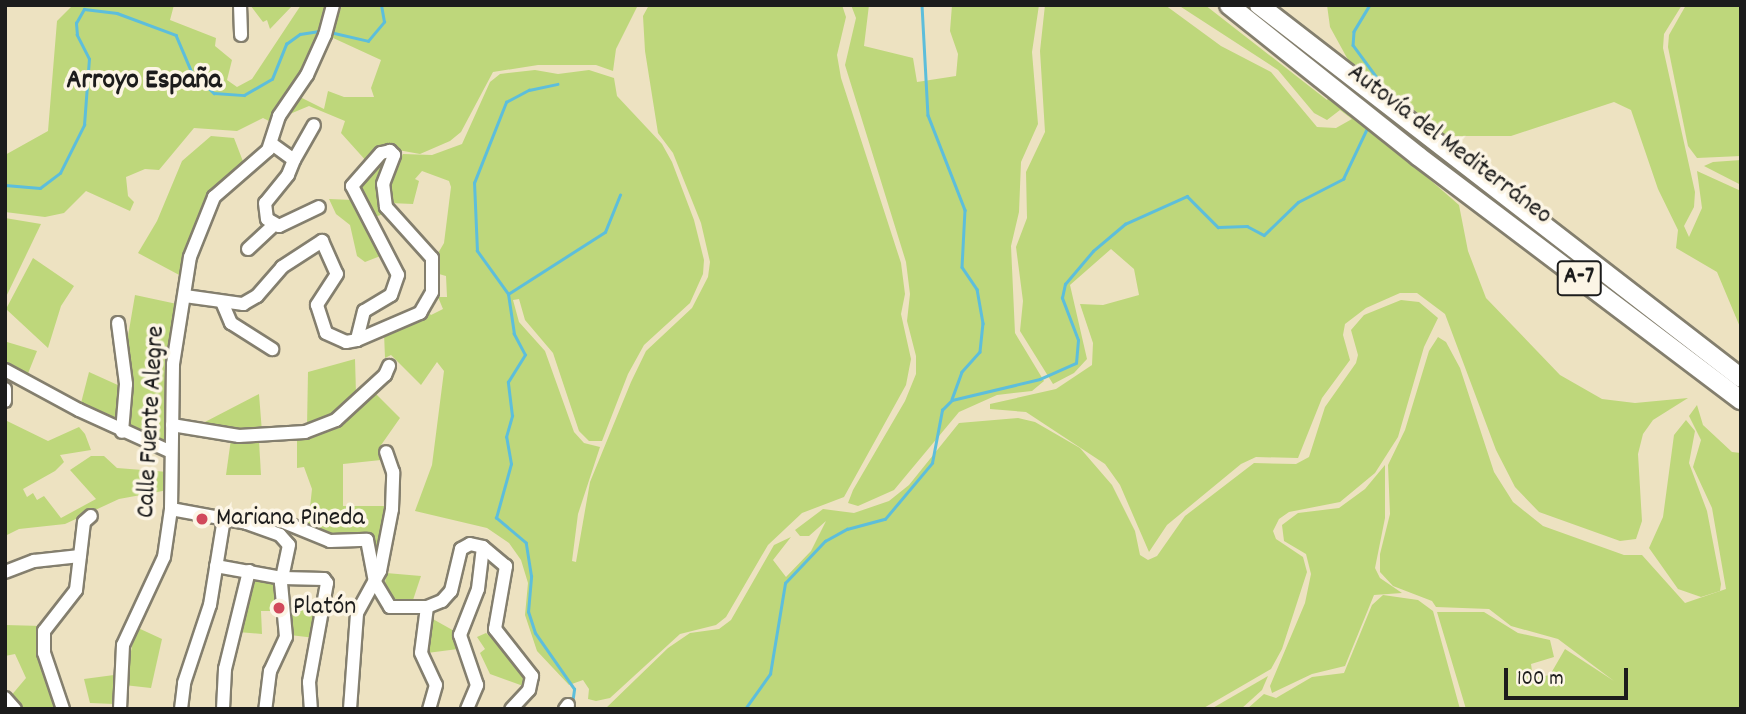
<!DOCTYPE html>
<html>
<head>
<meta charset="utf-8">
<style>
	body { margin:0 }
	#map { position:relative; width:1746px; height:714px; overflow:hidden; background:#ede2c1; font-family:Dekko,sans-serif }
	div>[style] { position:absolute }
	.green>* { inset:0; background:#bed77b }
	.stream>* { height:2.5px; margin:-1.25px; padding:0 1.25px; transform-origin:1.25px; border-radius:1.25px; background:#5dbedb }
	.roads { filter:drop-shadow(2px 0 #847f6e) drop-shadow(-2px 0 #847f6e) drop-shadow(0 2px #847f6e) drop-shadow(0 -2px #847f6e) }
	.minor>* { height:12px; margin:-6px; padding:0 6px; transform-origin:6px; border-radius:6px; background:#fff }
	.highway>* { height:18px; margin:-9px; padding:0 9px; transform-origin:9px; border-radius:9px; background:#fff }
	.dots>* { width:19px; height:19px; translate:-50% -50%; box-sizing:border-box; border:4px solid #fcf5e5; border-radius:50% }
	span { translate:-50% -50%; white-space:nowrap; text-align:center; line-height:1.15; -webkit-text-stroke:7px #fcf5e5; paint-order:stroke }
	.shield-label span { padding:2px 5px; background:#fcf5e5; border:2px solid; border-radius:5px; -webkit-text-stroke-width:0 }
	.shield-label { font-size:24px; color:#1c1c1c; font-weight:700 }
	.street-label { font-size:26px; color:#1c1c1c }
	.poi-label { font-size:26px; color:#1c1c1c }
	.left { translate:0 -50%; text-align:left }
	.neighbourhood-label { font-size:28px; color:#1c1c1c; font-weight:700 }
	.frame { position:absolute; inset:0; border:7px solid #1c1c1c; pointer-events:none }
	.scale { position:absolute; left:1504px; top:668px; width:124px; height:32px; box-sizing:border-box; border:4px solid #1c1c1c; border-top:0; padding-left:9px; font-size:21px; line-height:24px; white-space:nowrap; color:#1c1c1c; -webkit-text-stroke:5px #fcf5e5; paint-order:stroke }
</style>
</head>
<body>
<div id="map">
	<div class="green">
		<i style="clip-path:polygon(73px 5px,174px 5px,170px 20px,216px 38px,215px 46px,232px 60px,227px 80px,237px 87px,252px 79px,301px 5px,329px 5px,307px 66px,273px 123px,263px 118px,237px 131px,194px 128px,159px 170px,145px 169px,126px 177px,128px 196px,134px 202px,130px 211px,86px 191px,64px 213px,45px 217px,5px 212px,5px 155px,48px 131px,57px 21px)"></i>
		<i style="clip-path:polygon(250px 5px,293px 5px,270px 29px,267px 20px,263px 22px)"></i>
		<i style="clip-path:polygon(342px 5px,638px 5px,616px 49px,613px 71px,596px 65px,538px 65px,493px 72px,461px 132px,450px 141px,420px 154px,387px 148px,368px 163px,341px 133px,345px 121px,309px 106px,285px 116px,298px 96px,324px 109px,328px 91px,344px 97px,374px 97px,371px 88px,381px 60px,331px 37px)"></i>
		<i style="clip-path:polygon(649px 5px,842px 5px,846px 17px,837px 55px,841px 78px,901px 263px,905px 294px,901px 314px,911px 359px,906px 385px,844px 497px,802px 513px,768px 545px,726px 617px,716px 625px,680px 634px,610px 698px,596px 701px,588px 699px,589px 689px,583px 680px,569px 685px,537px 651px,525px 615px,528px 583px,521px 560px,509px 543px,487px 528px,415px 511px,432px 465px,444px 371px,437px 362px,421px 385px,391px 355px,385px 358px,384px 333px,427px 311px,431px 315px,443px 309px,438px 297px,447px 297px,446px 276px,439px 274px,437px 255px,444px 243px,451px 187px,449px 181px,422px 171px,415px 179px,419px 181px,413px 204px,390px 203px,387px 189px,403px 154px,432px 155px,462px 144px,490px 82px,500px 74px,535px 70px,558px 74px,589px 70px,614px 78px,617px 96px,662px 144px,672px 162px,694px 220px,704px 260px,703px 274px,690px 303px,644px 345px,628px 374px,602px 441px,589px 441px,579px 431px,553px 353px,525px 320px,519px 299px,513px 300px,519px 322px,545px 351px,574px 432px,584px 443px,600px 447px,578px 514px,572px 561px,576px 562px,590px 482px,631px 382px,646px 351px,692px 308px,708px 277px,710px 262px,701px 223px,673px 153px,658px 133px,645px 51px,643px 16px)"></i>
		<i style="clip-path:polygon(851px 5px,869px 5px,864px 46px,913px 58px,917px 82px,956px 76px,958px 54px,950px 31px,952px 5px,1039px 5px,1032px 52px,1038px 124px,1021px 162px,1019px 212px,1011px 246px,1015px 333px,1044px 381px,1032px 391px,997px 395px,959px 412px,894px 490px,858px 506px,848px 503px,853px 490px,905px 401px,916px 374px,916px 356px,907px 321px,910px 294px,906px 262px,845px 65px,856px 18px)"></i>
		<i style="clip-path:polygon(1045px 5px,1165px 5px,1221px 46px,1271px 72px,1317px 127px,1336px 128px,1352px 119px,1340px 110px,1327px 120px,1314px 113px,1278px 70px,1178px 5px,1205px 5px,1327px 100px,1352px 67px,1330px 27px,1327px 5px,1682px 5px,1664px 34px,1663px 48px,1695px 192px,1694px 207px,1684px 226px,1689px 237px,1702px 208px,1697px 171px,1741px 191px,1740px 327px,1717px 272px,1676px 248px,1678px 230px,1658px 189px,1631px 110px,1614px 102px,1511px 136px,1443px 136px,1437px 132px,1412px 164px,1459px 205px,1468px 251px,1486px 298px,1560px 375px,1602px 399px,1635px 403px,1688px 398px,1653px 420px,1643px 434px,1638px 454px,1642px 521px,1636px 539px,1620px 541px,1539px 512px,1515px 487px,1496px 450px,1445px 314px,1417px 293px,1400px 293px,1366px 308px,1345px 324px,1343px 335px,1350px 360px,1322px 398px,1298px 458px,1256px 457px,1241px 464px,1167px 525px,1149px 552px,1120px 485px,1105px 464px,1026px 412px,990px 409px,990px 404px,1056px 389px,1092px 365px,1093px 343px,1080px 304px,1103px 305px,1139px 295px,1134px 269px,1111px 249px,1070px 285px,1087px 359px,1074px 373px,1053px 384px,1020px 331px,1023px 301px,1016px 247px,1027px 218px,1026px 172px,1045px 132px,1040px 51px)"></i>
		<i style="clip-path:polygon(1686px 5px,1741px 5px,1741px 156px,1697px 158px,1688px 146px,1668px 47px,1669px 35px)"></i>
		<i style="clip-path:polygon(211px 136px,234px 138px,244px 164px,220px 182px,199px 215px,183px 256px,183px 277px,138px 253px,157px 221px,182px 161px)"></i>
		<i style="clip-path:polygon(387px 154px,386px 213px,375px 217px,356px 188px)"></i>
		<i style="clip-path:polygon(1741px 160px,1741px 185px,1704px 166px,1713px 162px)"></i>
		<i style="clip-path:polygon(329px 199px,353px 200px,383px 255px,365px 262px,357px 256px,350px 225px,336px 214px)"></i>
		<i style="clip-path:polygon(5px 218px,41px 224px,5px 299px)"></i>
		<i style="clip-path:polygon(33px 258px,74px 286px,61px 306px,48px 348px,6px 309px)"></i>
		<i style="clip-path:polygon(135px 295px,177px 304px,168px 358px,166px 440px,162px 443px,129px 431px,127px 425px,132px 369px,127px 342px)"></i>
		<i style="clip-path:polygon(1401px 300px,1419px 302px,1438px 318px,1424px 347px,1398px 437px,1375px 473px,1340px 502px,1289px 512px,1279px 519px,1273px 531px,1276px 539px,1303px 557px,1307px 572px,1282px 649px,1271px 669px,1202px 709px,605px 709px,668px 648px,690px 633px,719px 629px,731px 620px,774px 545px,791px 537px,773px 560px,786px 577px,811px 551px,826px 521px,809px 536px,800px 536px,795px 530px,823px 509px,854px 513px,889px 501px,909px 485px,959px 423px,1018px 418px,1035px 422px,1080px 448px,1112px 485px,1135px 531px,1140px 555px,1148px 560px,1157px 556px,1185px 516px,1254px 463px,1296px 464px,1309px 457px,1325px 407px,1356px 363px,1358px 355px,1351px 330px,1364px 315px)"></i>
		<i style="clip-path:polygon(1438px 337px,1446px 342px,1460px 368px,1494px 472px,1513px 502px,1543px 526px,1624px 555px,1642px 555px,1685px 603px,1726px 589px,1712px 508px,1693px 467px,1701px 440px,1689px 416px,1697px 405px,1703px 425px,1732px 452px,1741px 453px,1741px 709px,1466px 709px,1437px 612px,1484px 612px,1518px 633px,1550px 640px,1554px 657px,1531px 664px,1533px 678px,1550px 675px,1565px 649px,1614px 681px,1558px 639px,1511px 626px,1489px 609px,1436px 607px,1432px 601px,1393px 586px,1380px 572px,1380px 554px,1390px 514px,1388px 465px,1405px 430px,1429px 351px)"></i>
		<i style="clip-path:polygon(7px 342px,37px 351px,27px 376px,5px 367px)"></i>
		<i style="clip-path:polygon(355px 359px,356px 394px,334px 417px,307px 427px,308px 372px)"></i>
		<i style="clip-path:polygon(89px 372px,120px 386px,116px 424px,80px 407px)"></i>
		<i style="clip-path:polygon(373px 391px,400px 418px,379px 448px,381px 460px,343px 464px,343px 506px,388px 506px,376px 569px,368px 534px,337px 538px,308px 526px,312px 489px,304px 467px,297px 468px,297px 439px,319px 431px)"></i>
		<i style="clip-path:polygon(259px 394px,262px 432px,197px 424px,203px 423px)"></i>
		<i style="clip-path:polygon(5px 420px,48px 441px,79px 427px,85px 434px,91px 450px,60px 455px,64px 462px,55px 471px,23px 489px,27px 497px,33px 493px,37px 500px,44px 496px,61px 518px,96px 499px,70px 470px,91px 456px,104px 456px,117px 468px,168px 472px,168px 490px,119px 499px,65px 524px,19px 529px,5px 536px)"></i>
		<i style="clip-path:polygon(1686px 420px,1695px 431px,1689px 463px,1707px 511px,1721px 584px,1720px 591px,1701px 597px,1678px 589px,1649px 548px,1663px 517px,1674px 435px)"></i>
		<i style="clip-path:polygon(231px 439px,259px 441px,261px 475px,226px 475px)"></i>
		<i style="clip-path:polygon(1385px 465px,1385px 518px,1375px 568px,1380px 578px,1402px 593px,1374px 595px,1345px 666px,1312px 674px,1272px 693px,1270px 686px,1305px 603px,1311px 574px,1306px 554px,1284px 541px,1282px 525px,1298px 513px,1339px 508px,1365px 489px)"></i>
		<i style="clip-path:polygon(386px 573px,421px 576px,412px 603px,392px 598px,385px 585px)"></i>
		<i style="clip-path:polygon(251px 577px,277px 583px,278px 611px,261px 611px,262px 634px,238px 632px)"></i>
		<i style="clip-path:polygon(1383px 595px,1418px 600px,1433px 611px,1460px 709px,1247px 709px,1264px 694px,1276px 698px,1312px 677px,1344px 673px,1372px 605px)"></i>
		<i style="clip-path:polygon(286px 605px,317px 613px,315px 638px,290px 635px)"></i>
		<i style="clip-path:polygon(431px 618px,456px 632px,458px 649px,427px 653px)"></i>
		<i style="clip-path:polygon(5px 625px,42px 626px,58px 709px,20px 709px,10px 697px,26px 678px,15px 654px,5px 656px)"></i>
		<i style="clip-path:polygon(136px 627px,162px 639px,151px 688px,124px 685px)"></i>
		<i style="clip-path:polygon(486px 633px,516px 659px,525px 674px,526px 687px,490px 674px,480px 653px,485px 649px,477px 637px)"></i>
		<i style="clip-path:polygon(114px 675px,114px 704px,90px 703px,84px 679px)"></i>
		<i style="clip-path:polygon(1268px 676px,1262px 690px,1241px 709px,1211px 709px)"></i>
	</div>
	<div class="stream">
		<i style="left:922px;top:5px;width:110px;rotate:86.9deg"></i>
		<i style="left:928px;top:115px;width:102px;rotate:68.7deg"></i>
		<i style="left:965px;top:210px;width:57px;rotate:93deg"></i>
		<i style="left:962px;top:267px;width:27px;rotate:56deg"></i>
		<i style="left:977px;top:289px;width:35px;rotate:80deg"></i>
		<i style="left:983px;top:323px;width:29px;rotate:96deg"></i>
		<i style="left:980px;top:352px;width:27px;rotate:132deg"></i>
		<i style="left:962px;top:372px;width:29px;rotate:110deg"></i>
		<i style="left:1370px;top:5px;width:31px;rotate:121deg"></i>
		<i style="left:1354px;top:32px;width:13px;rotate:94deg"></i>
		<i style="left:1353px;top:45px;width:47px;rotate:53.6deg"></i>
		<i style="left:1381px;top:83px;width:7px;rotate:106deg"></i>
		<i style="left:330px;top:32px;width:39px;rotate:13deg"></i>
		<i style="left:368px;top:41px;width:25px;rotate:-50deg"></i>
		<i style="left:384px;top:22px;width:17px;rotate:-100deg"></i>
		<i style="left:5px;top:185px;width:35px;rotate:5deg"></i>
		<i style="left:40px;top:188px;width:25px;rotate:-37deg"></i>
		<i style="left:60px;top:173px;width:54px;rotate:-63.4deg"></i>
		<i style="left:84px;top:125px;width:66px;rotate:-85.7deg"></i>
		<i style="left:89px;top:59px;width:27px;rotate:-117deg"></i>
		<i style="left:77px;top:35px;width:12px;rotate:-95deg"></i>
		<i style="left:76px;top:23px;width:16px;rotate:-60deg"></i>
		<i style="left:84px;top:9px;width:33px;rotate:7deg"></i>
		<i style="left:117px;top:13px;width:63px;rotate:20.4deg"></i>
		<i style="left:176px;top:35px;width:39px;rotate:67deg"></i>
		<i style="left:191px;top:71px;width:32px;rotate:44deg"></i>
		<i style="left:214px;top:93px;width:30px;rotate:4deg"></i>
		<i style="left:244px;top:95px;width:32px;rotate:-30deg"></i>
		<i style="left:272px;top:79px;width:38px;rotate:-68deg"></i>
		<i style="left:286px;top:44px;width:17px;rotate:-36deg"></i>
		<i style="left:300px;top:34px;width:24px;rotate:-9deg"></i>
		<i style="left:508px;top:294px;width:53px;rotate:-125.8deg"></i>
		<i style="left:477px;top:251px;width:68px;rotate:-92.5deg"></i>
		<i style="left:474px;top:183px;width:87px;rotate:-68.4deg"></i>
		<i style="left:506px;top:102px;width:26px;rotate:-28deg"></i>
		<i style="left:529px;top:90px;width:29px;rotate:-12deg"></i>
		<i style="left:572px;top:704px;width:15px;rotate:-82deg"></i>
		<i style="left:574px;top:689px;width:68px;rotate:-124.9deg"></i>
		<i style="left:535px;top:633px;width:22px;rotate:-108deg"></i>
		<i style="left:528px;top:612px;width:36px;rotate:-85deg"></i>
		<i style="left:531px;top:576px;width:33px;rotate:-99deg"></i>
		<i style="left:526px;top:543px;width:39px;rotate:-140deg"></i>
		<i style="left:496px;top:518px;width:56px;rotate:-74.5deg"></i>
		<i style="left:511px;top:464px;width:27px;rotate:-100deg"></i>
		<i style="left:506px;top:437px;width:22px;rotate:-74deg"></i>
		<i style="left:512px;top:416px;width:34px;rotate:-97deg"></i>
		<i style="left:508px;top:382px;width:32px;rotate:-58deg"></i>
		<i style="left:525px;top:355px;width:24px;rotate:-118deg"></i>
		<i style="left:514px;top:334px;width:40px;rotate:-98.5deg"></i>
		<i style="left:508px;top:294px;width:115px;rotate:-32.6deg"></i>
		<i style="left:605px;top:232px;width:40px;rotate:-68deg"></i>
		<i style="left:638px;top:709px;width:9px"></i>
		<i style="left:745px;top:709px;width:43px;rotate:-54.5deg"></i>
		<i style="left:770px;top:674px;width:92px;rotate:-80.6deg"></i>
		<i style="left:785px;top:583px;width:58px;rotate:-46.4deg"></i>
		<i style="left:825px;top:541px;width:25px;rotate:-29deg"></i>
		<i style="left:847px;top:529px;width:39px;rotate:-15deg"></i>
		<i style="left:885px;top:519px;width:73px;rotate:-50deg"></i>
		<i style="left:932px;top:463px;width:54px;rotate:-79.3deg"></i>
		<i style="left:942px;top:410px;width:14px;rotate:-45deg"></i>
		<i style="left:952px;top:400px;width:90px;rotate:-13.4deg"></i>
		<i style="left:1040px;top:379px;width:39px;rotate:-24deg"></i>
		<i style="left:1076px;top:363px;width:23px;rotate:-85deg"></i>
		<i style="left:1078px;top:340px;width:45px;rotate:-110.9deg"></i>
		<i style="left:1062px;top:298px;width:14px;rotate:-78deg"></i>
		<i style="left:1065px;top:284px;width:43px;rotate:-49.7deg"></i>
		<i style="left:1093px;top:251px;width:42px;rotate:-40.2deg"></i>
		<i style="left:1125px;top:224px;width:68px;rotate:-24.3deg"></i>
		<i style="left:1187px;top:196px;width:44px;rotate:45deg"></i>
		<i style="left:1218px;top:227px;width:29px;rotate:-2deg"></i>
		<i style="left:1247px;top:226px;width:19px;rotate:28deg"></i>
		<i style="left:1264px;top:235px;width:47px;rotate:-44.1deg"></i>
		<i style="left:1298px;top:202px;width:51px;rotate:-27.1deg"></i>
		<i style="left:1343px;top:179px;width:59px;rotate:-64.7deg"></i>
	</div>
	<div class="roads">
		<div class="minor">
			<i style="left:240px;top:5px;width:30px;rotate:88deg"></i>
			<i style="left:272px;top:144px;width:27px;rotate:36deg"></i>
			<i style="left:294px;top:160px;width:16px;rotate:112deg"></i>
			<i style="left:288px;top:175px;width:36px;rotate:129deg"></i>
			<i style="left:265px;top:203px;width:16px;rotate:83deg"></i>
			<i style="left:267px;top:219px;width:14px;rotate:30deg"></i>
			<i style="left:279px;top:226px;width:44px;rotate:-25.4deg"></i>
			<i style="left:294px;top:160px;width:40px;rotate:-60.3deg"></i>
			<i style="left:248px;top:249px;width:34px;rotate:-43deg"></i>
			<i style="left:185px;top:296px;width:59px;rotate:7.9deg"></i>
			<i style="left:243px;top:304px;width:16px;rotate:-30deg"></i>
			<i style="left:257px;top:296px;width:38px;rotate:-49deg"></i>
			<i style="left:282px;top:267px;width:48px;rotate:-33deg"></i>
			<i style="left:322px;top:241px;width:36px;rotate:66deg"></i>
			<i style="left:337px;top:274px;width:37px;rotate:123deg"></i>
			<i style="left:317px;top:305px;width:29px;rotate:72deg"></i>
			<i style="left:326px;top:333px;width:22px;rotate:24deg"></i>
			<i style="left:346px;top:342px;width:11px;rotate:-10deg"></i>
			<i style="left:357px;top:340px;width:69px;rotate:-23.2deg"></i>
			<i style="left:420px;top:313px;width:24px;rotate:-60deg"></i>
			<i style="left:432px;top:292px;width:34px;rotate:-90deg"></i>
			<i style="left:432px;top:258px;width:69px;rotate:-132deg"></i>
			<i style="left:386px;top:207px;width:23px;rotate:-97deg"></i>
			<i style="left:383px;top:184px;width:31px;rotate:-69deg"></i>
			<i style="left:394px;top:155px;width:6px;rotate:-135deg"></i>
			<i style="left:390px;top:151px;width:9px;rotate:167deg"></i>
			<i style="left:381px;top:153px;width:44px;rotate:131.3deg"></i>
			<i style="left:352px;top:186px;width:100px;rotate:62.7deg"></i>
			<i style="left:398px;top:275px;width:21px;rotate:109deg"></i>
			<i style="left:391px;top:295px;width:31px;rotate:149deg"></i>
			<i style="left:364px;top:311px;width:30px;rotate:104deg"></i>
			<i style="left:222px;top:302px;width:23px;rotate:67deg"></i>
			<i style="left:231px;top:323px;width:49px;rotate:32.4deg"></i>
			<i style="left:118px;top:323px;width:62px;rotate:82.5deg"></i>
			<i style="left:126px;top:384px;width:48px;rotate:94.8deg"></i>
			<i style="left:5px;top:370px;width:84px;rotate:28.4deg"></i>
			<i style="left:79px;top:410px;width:101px;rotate:24.5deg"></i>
			<i style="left:5px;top:389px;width:12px;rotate:90deg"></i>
			<i style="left:172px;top:425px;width:68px;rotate:9.3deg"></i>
			<i style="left:239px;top:436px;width:66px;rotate:-3.5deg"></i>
			<i style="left:305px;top:432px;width:33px;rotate:-21deg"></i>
			<i style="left:336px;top:420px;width:67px;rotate:-42.6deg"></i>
			<i style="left:385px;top:375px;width:10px;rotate:-66deg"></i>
			<i style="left:171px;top:509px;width:77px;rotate:10.4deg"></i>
			<i style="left:247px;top:523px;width:14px;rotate:-21deg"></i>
			<i style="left:260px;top:518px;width:21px;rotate:8deg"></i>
			<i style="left:281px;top:521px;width:53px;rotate:22.2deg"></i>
			<i style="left:330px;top:541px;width:37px;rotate:-2deg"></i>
			<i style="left:367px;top:540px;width:43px;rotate:79.2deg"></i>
			<i style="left:375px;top:582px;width:29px;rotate:59deg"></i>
			<i style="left:390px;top:607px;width:37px"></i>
			<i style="left:427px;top:607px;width:16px;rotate:-22deg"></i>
			<i style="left:442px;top:601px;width:13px;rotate:-48deg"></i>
			<i style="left:451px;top:591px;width:43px;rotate:-76.6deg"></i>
			<i style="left:461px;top:549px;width:10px;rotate:-29deg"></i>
			<i style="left:470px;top:544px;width:13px;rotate:13deg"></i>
			<i style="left:483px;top:547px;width:30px;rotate:40deg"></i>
			<i style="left:506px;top:566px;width:64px;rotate:99.9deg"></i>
			<i style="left:495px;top:629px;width:60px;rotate:51.8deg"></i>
			<i style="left:532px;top:676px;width:14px;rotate:102deg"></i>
			<i style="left:529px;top:690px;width:26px;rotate:133deg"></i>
			<i style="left:247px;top:523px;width:35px;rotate:20deg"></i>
			<i style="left:280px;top:535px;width:13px;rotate:48deg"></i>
			<i style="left:289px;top:545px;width:39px;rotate:102deg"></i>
			<i style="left:281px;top:583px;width:54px;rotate:84.7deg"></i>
			<i style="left:286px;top:637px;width:38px;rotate:115deg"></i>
			<i style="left:270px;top:671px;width:38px;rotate:97deg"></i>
			<i style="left:216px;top:566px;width:68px;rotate:10.2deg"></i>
			<i style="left:283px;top:578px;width:41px;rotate:1.4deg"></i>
			<i style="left:324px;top:579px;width:5px;rotate:53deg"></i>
			<i style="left:327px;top:583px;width:101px;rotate:100.3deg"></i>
			<i style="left:309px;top:682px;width:27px;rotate:86deg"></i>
			<i style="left:5px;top:572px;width:31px;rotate:-21deg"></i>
			<i style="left:34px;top:561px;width:46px;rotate:-6.2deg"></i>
			<i style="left:427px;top:607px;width:46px;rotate:97.4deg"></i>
			<i style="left:421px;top:653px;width:35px;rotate:65deg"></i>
			<i style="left:436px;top:685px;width:25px;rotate:106deg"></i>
			<i style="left:5px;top:698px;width:15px;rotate:48deg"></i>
			<i style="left:63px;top:709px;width:59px;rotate:-108.7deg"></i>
			<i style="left:44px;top:653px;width:22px;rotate:-90deg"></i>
			<i style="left:44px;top:631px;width:52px;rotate:-52deg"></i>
			<i style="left:76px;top:590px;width:68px;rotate:-83.3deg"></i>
			<i style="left:84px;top:522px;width:9px;rotate:-41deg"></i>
			<i style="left:120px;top:709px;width:64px;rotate:-87.3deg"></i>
			<i style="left:123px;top:645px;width:97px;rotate:-65deg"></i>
			<i style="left:164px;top:557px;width:49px;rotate:-81.7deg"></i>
			<i style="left:171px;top:509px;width:145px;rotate:-89.2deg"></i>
			<i style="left:173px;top:364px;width:108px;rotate:-81deg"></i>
			<i style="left:190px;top:257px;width:65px;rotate:-68.2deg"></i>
			<i style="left:214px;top:197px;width:72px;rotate:-41deg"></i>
			<i style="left:268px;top:150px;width:36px;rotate:-72deg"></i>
			<i style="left:279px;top:116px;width:50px;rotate:-55.7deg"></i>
			<i style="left:307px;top:75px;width:44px;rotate:-65.8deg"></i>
			<i style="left:325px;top:35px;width:31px;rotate:-75deg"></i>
			<i style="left:181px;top:709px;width:26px;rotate:-83deg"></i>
			<i style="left:184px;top:683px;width:82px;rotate:-71.6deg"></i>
			<i style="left:210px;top:605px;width:87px;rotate:-80.8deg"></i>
			<i style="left:223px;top:709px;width:40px;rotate:-87.1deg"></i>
			<i style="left:225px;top:669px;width:101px;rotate:-76.2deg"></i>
			<i style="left:350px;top:709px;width:96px;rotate:-85.8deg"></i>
			<i style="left:357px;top:613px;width:48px;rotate:-61.3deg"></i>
			<i style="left:380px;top:571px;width:63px;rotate:-79deg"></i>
			<i style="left:392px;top:509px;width:37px;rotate:-88deg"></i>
			<i style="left:393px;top:472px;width:21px;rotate:-109deg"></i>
			<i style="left:467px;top:709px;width:26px;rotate:-67deg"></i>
			<i style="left:477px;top:685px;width:53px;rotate:-108.8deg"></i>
			<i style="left:460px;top:635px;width:49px;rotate:-68.6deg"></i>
			<i style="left:478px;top:589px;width:42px;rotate:-83.2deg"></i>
			<i style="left:565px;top:709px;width:5px;rotate:-53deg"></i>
		</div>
		<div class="highway">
			<i style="left:1229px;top:5px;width:242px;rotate:38.6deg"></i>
			<i style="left:1418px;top:156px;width:405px;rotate:37.1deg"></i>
			<i style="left:1259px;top:5px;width:609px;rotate:37.73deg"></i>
		</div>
	</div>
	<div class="dots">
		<i style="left:202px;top:519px;background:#d1495b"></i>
		<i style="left:279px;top:608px;background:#d1495b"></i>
	</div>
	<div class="shield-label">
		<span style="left:1579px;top:278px">A-7</span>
	</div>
	<div class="street-label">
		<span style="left:1449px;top:145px;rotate:37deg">Autovía del Mediterráneo</span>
		<span style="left:152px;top:422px;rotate:-87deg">Calle Fuente Alegre</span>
	</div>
	<div class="poi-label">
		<span class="left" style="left:216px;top:519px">Mariana Pineda</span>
		<span class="left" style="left:293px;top:608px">Platón</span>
	</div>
	<div class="neighbourhood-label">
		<span style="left:144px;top:82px">Arroyo España</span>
	</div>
	<div class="frame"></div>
	<div class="scale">100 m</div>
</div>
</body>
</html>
